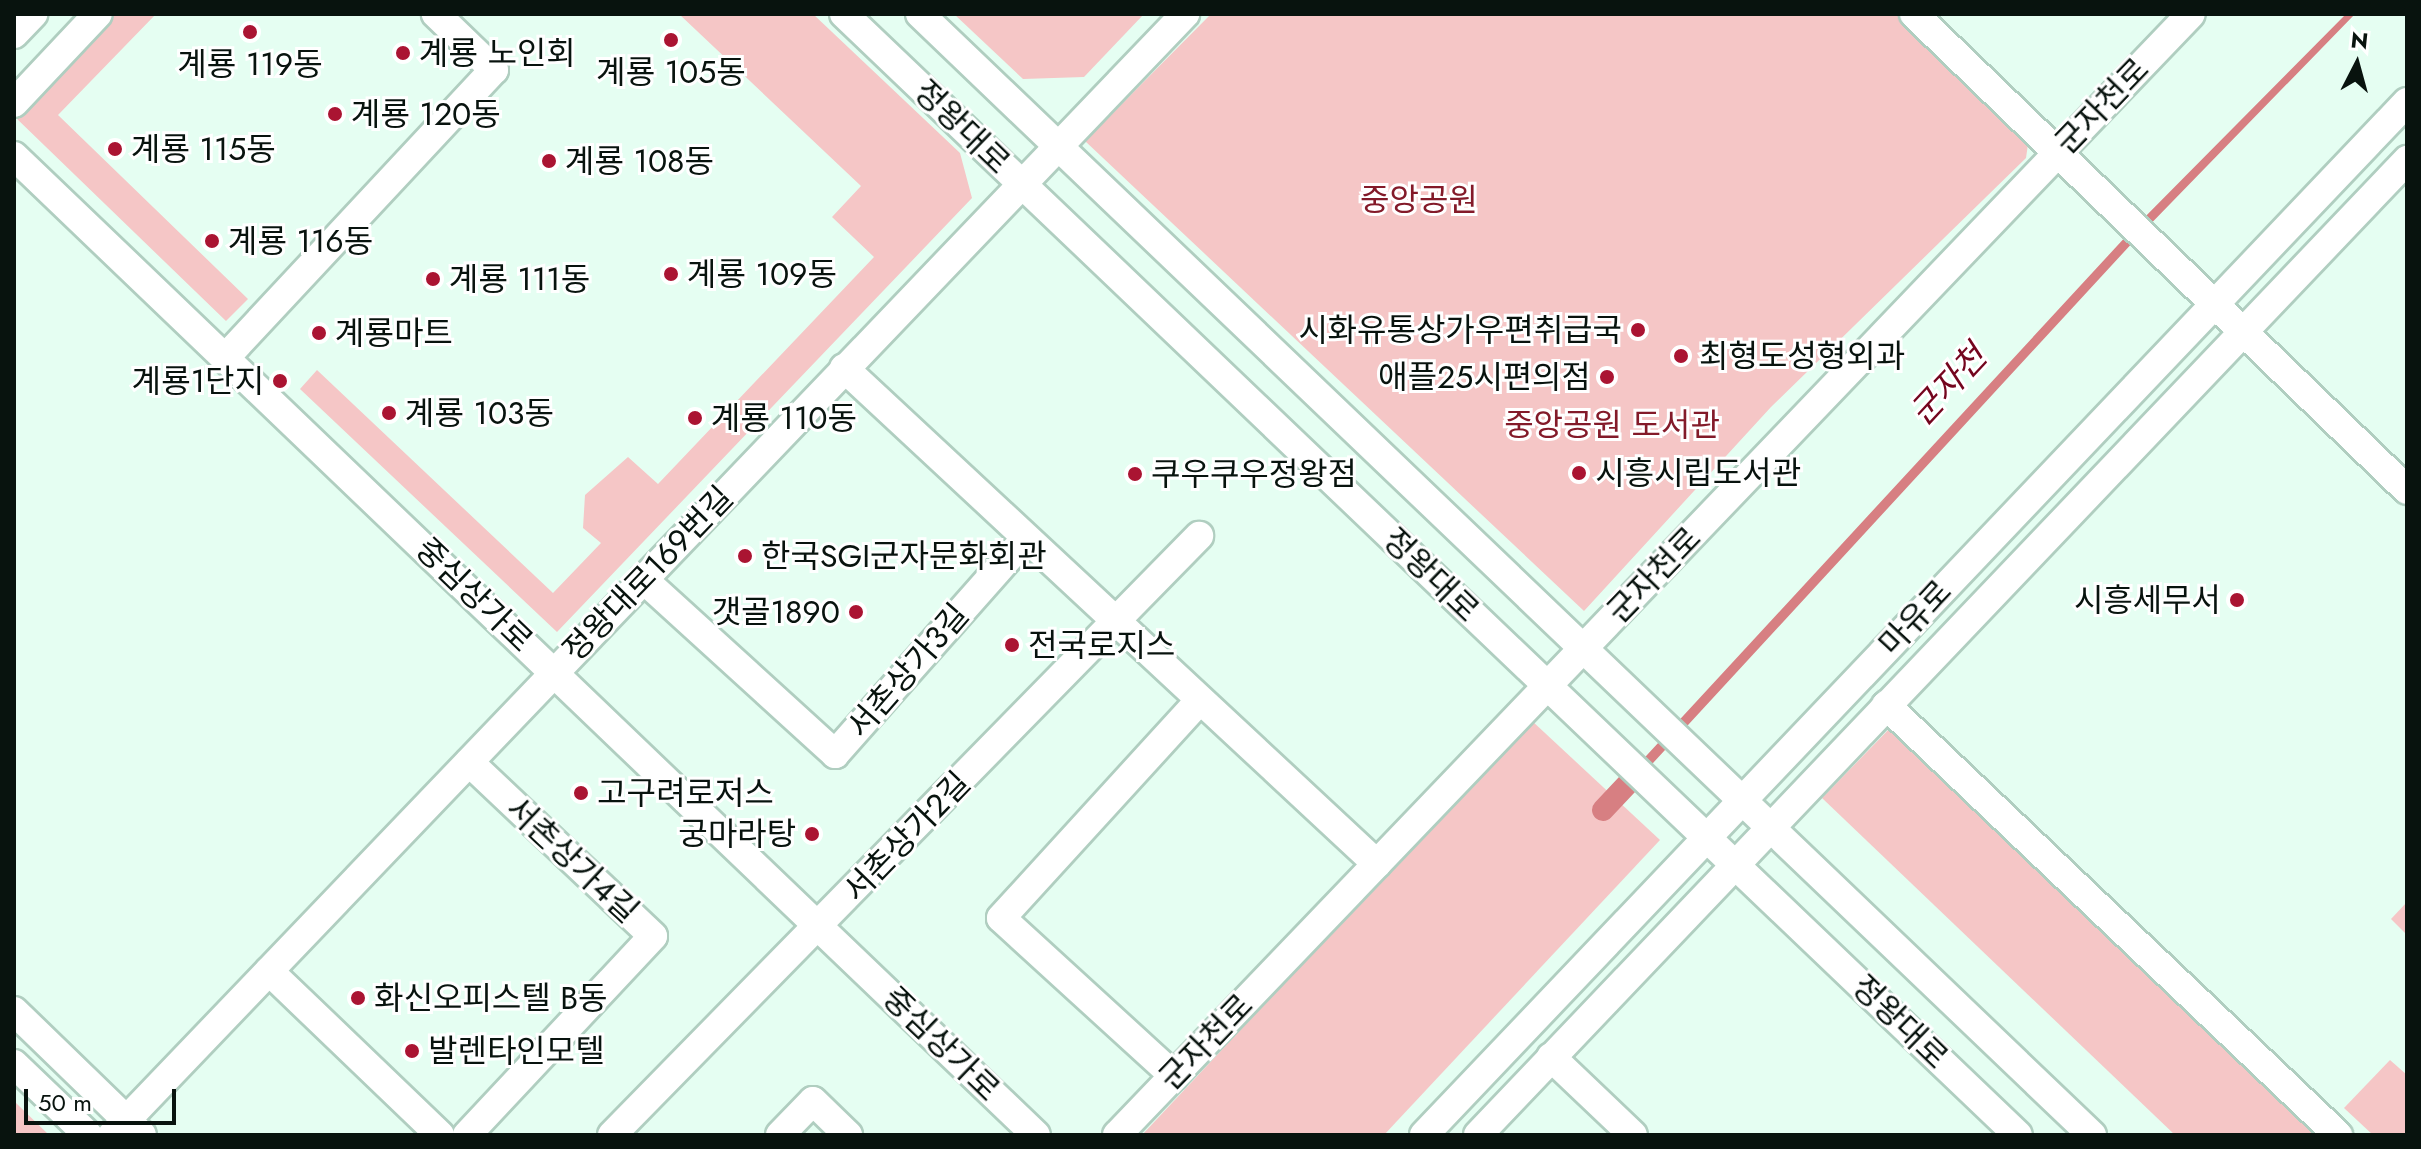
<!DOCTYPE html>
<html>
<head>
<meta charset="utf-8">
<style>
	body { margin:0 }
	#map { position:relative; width:2421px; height:1149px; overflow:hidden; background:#e5fef2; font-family:Jost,"Noto Sans KR",sans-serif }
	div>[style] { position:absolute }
	.green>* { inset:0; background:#f5c6c6 }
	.water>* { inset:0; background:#d77f82 }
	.canal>* { height:22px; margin:-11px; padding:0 11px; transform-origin:11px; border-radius:11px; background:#d77f82 }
	.roads { filter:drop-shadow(2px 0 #b0cec0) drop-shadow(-2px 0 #b0cec0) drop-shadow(0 2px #b0cec0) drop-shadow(0 -2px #b0cec0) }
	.minor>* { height:28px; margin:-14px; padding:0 14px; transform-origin:14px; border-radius:14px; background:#fff }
	.dots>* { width:22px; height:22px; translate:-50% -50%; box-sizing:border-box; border:4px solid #fff; border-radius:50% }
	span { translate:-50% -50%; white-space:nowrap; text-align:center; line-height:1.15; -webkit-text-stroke:6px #fff; paint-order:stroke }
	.poi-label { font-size:32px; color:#08130e }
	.left { translate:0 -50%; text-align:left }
	.right { translate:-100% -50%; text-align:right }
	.street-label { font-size:32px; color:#08130e }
	.park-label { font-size:32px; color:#831a29 }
	.water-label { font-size:34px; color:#74051e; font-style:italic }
	.frame { position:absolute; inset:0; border:16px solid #08130e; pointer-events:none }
	.north { position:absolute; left:2317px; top:24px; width:80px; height:80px; -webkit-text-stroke:6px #fff; paint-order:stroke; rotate:6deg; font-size:22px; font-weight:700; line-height:32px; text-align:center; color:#08130e }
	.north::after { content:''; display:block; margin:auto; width:28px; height:36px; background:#08130e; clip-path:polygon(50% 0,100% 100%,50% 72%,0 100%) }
	.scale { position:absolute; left:24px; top:1089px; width:152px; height:36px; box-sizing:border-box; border:4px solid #08130e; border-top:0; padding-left:10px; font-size:24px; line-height:28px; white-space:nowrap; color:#08130e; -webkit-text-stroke:6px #fff; paint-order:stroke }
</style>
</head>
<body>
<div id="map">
	<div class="green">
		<i style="clip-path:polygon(116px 14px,156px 14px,58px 115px,248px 299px,226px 321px,15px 117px)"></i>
		<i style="clip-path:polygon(679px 14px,813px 14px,960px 153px,972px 198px,557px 632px,300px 389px,317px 370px,553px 593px,601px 543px,583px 528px,585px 495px,628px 457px,658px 484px,874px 257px,832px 217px,861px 186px)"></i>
		<i style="clip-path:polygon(954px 14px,1144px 14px,1084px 77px,1023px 79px)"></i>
		<i style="clip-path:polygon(1211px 14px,1901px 14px,2029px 137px,2026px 158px,1771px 407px,1584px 611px,1085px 141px)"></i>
		<i style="clip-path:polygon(1531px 720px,1660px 840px,1384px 1135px,1142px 1135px)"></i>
		<i style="clip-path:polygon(1894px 724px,2325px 1135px,2175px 1135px,1822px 798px)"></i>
		<i style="clip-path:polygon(2407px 902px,2407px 935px,2391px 919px)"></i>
		<i style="clip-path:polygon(2390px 1060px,2407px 1075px,2407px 1135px,2373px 1135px,2344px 1108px)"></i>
		<i style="clip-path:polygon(14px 1101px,49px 1135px,14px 1135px)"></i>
	</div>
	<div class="water">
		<i style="clip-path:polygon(2346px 14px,2355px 14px,2135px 240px,1618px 801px,1611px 794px,2129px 233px)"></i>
	</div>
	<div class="canal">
		<i style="left:1603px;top:810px;width:47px;rotate:-46.7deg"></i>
	</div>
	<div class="roads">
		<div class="minor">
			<i style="left:844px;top:14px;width:1623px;rotate:43.68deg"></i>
			<i style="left:920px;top:14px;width:1622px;rotate:43.73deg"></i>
			<i style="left:1914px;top:14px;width:685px;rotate:43.99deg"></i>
			<i style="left:14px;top:34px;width:28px;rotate:-46deg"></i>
			<i style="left:14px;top:103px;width:122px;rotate:-46.7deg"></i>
			<i style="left:14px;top:156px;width:1415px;rotate:43.77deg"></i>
			<i style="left:225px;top:358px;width:394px;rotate:-47deg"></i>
			<i style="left:494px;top:70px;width:81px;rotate:-136deg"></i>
			<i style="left:844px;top:368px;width:728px;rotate:42.94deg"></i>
			<i style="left:643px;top:579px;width:260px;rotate:42.3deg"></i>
			<i style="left:835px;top:754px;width:288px;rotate:-48.5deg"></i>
			<i style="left:1886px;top:705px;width:624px;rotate:43.57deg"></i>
			<i style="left:269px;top:971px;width:237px;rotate:43.8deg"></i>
			<i style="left:14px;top:1011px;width:178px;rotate:44.1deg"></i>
			<i style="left:1551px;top:1057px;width:113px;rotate:43.6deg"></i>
			<i style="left:14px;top:1064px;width:103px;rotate:43.8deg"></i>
			<i style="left:1174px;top:1076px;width:234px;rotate:-137.6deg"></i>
			<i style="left:1001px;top:918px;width:295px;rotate:-47.6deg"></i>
			<i style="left:112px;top:1135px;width:1552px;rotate:-46.25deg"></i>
			<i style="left:467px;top:1135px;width:272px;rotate:-46.9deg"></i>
			<i style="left:653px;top:936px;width:253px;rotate:-136.6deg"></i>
			<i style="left:612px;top:1135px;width:839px;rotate:-45.58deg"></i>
			<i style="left:780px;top:1135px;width:47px;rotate:-45.9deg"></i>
			<i style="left:813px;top:1101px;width:49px;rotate:44.2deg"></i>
			<i style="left:1117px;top:1135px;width:1552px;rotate:-46.23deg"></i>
			<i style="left:1424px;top:1135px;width:1426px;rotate:-46.42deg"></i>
			<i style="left:1478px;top:1135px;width:1347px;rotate:-46.38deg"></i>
		</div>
	</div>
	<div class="dots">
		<i style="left:250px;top:32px;background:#aa1432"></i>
		<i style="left:671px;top:40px;background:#aa1432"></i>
		<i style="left:403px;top:53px;background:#aa1432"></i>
		<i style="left:335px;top:114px;background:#aa1432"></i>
		<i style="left:115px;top:149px;background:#aa1432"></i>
		<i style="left:549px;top:161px;background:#aa1432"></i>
		<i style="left:212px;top:241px;background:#aa1432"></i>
		<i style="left:671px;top:274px;background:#aa1432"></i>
		<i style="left:433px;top:279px;background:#aa1432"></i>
		<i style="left:1638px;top:330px;background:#aa1432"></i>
		<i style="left:319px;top:333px;background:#aa1432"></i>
		<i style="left:1681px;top:356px;background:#aa1432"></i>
		<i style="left:1607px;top:377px;background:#aa1432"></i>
		<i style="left:280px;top:381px;background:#aa1432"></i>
		<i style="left:389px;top:413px;background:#aa1432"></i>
		<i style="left:695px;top:418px;background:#aa1432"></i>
		<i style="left:1579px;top:473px;background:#aa1432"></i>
		<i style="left:1135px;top:474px;background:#aa1432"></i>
		<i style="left:745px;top:556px;background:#aa1432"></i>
		<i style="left:2237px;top:600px;background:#aa1432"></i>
		<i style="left:856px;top:612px;background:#aa1432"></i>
		<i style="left:1012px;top:645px;background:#aa1432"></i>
		<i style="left:581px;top:793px;background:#aa1432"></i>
		<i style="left:812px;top:834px;background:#aa1432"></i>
		<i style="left:358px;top:998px;background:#aa1432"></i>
		<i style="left:412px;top:1051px;background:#aa1432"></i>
	</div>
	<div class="poi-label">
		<span class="left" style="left:419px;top:53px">계룡 노인회</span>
		<span style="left:250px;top:64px">계룡 119동</span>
		<span style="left:671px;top:72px">계룡 105동</span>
		<span class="left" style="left:351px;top:114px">계룡 120동</span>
		<span class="left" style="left:131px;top:149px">계룡 115동</span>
		<span class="left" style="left:565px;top:161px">계룡 108동</span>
		<span class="left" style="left:228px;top:241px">계룡 116동</span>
		<span class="left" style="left:687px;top:274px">계룡 109동</span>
		<span class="left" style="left:449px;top:279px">계룡 111동</span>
		<span class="right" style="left:1622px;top:330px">시화유통상가우편취급국</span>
		<span class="left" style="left:335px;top:333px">계룡마트</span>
		<span class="left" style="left:1699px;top:356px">최형도성형외과</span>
		<span class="right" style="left:1591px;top:377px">애플25시편의점</span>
		<span class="right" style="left:264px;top:381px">계룡1단지</span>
		<span class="left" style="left:405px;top:413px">계룡 103동</span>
		<span class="left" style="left:711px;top:418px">계룡 110동</span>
		<span class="left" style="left:1595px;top:473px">시흥시립도서관</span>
		<span class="left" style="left:1151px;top:474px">쿠우쿠우정왕점</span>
		<span class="left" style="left:761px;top:556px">한국SGI군자문화회관</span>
		<span class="right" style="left:2221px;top:600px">시흥세무서</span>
		<span class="right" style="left:840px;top:612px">갯골1890</span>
		<span class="left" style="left:1028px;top:645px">전국로지스</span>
		<span class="left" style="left:597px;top:793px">고구려로저스</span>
		<span class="right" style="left:796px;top:834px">궁마라탕</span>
		<span class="left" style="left:374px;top:998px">화신오피스텔 B동</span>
		<span class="left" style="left:428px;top:1051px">발렌타인모텔</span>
	</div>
	<div class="street-label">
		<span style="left:2102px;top:106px;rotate:-46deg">군자천로</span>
		<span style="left:962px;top:127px;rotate:44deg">정왕대로</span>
		<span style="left:648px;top:574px;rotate:-46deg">정왕대로169번길</span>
		<span style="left:1431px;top:575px;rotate:44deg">정왕대로</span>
		<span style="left:1654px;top:575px;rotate:-46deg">군자천로</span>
		<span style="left:474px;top:595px;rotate:44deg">중심상가로</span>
		<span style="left:1915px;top:618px;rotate:-47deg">마유로</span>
		<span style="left:908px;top:671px;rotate:-49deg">서촌상가3길</span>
		<span style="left:907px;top:837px;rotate:-46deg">서촌상가2길</span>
		<span style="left:572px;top:860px;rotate:43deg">서촌상가4길</span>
		<span style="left:1900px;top:1022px;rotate:44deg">정왕대로</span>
		<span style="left:1206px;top:1042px;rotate:-46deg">군자천로</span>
		<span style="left:941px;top:1044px;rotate:44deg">중심상가로</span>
	</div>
	<div class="park-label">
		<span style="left:1419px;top:200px">중앙공원</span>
		<span style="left:1612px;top:425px">중앙공원 도서관</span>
	</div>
	<div class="water-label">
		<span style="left:1948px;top:385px;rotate:-47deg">군자천</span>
	</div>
	<div class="frame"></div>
	<div class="north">N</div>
	<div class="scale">50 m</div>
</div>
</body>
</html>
